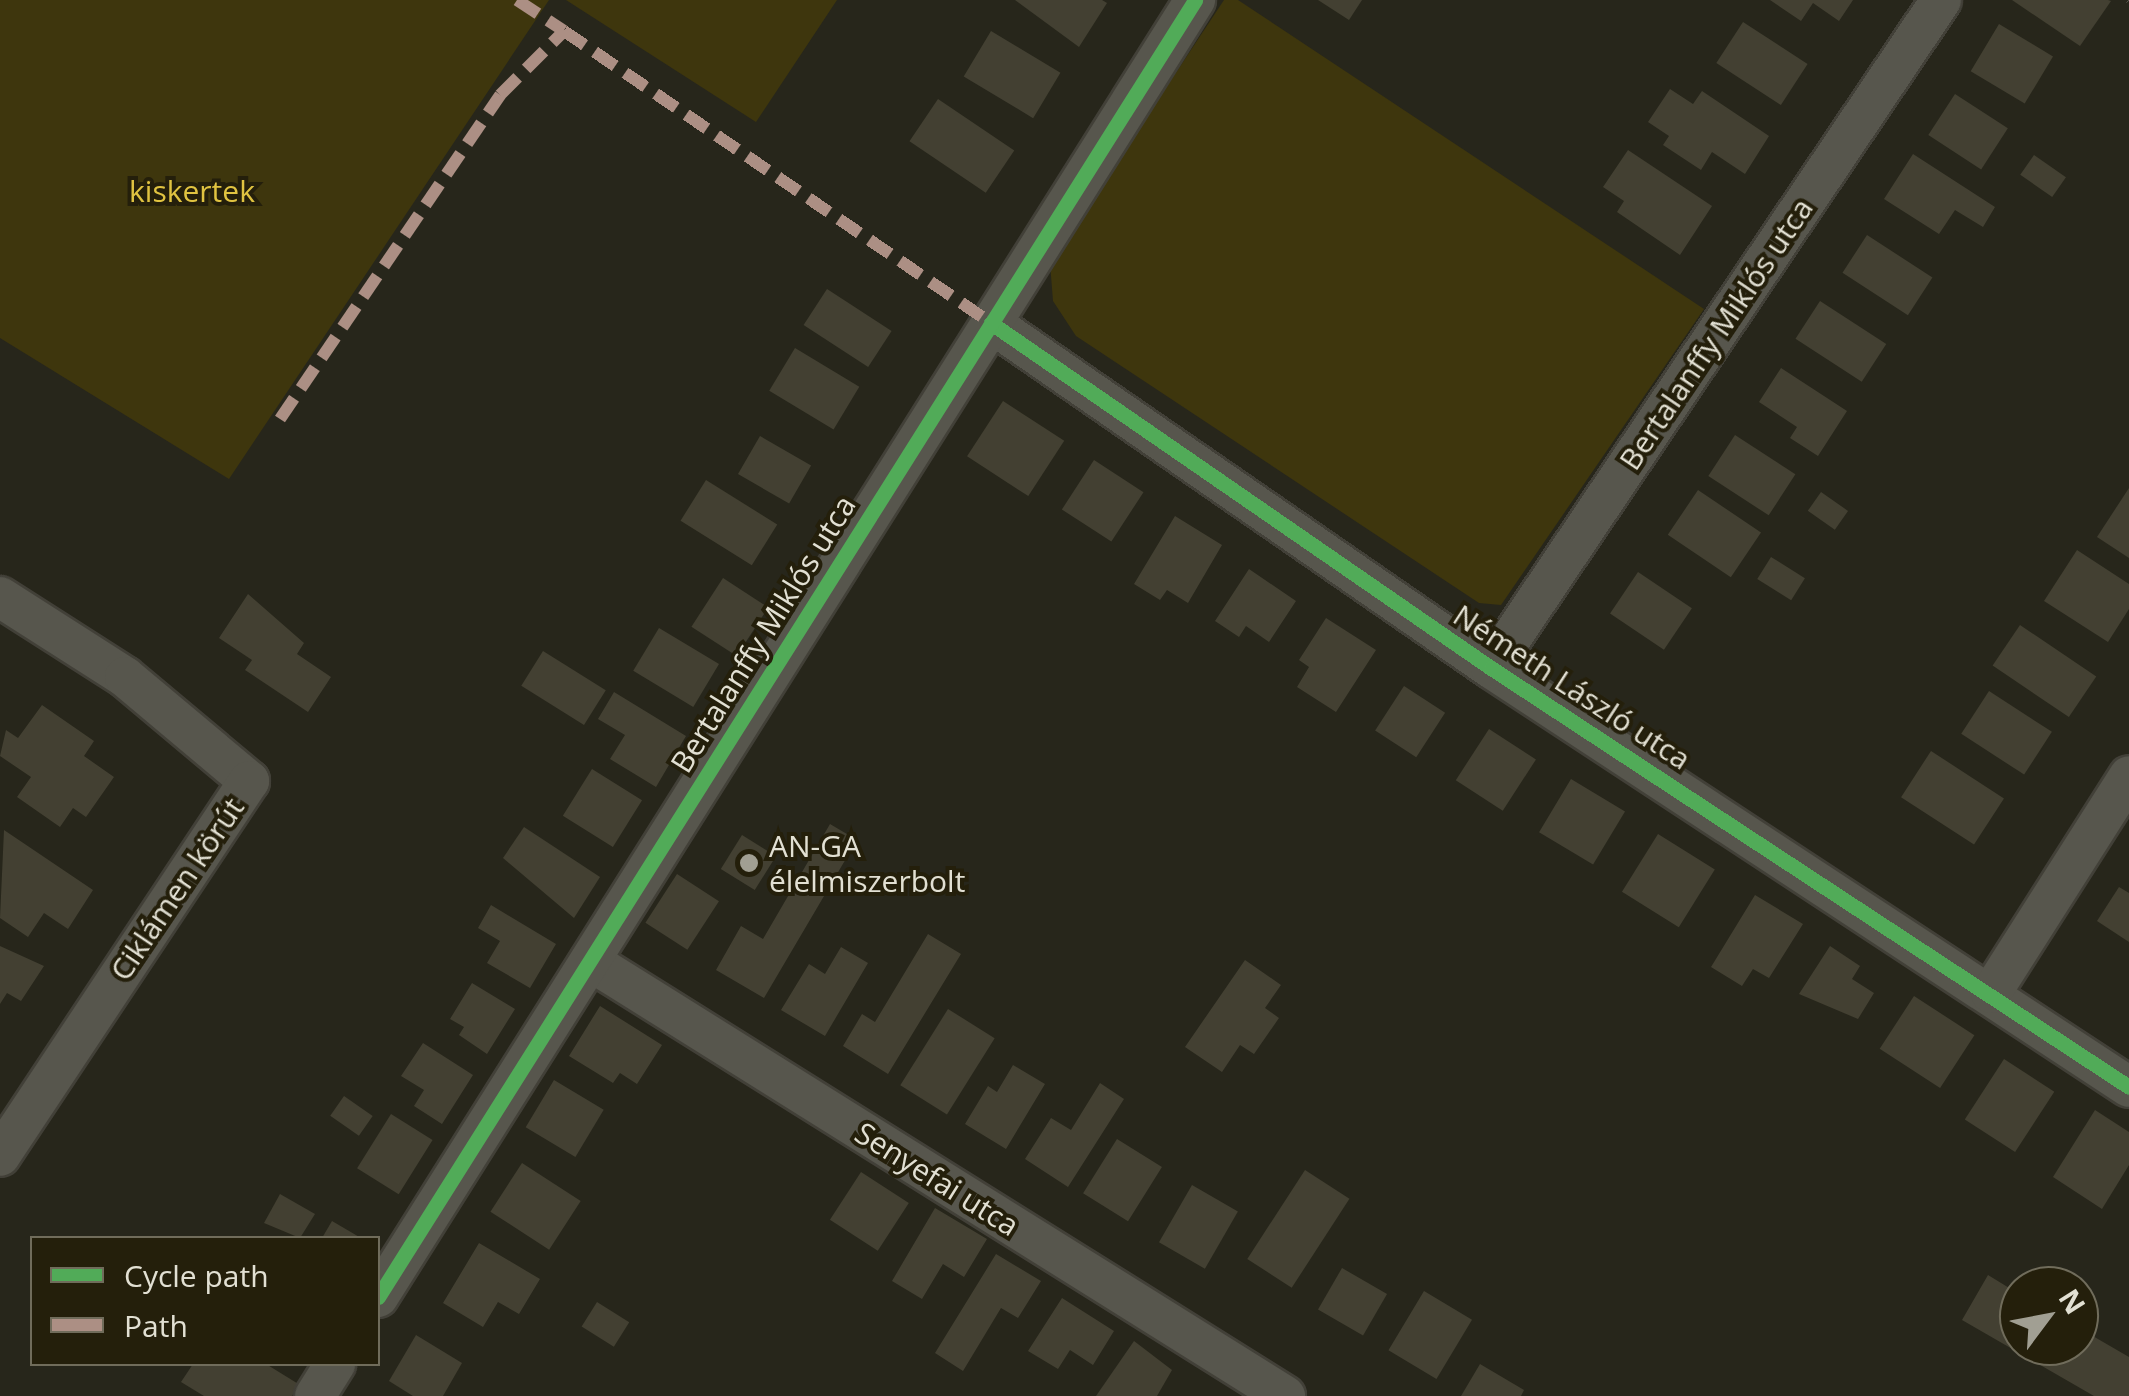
<!DOCTYPE html>
<html>
<head>
<meta charset="utf-8">
<style>
	body { margin:0 }
	#map { position:relative; width:2129px; height:1396px; overflow:hidden; background:#27261b; font-family:"Open Sans",sans-serif }
	div>[style] { position:absolute }
	.green>* { inset:0; background:#3e360d }
	.building>* { inset:0; background:#434032; transform-origin:0 0 }
	.path>* { height:6px; margin-top:-3px; transform-origin:0; background:repeating-linear-gradient(90deg,#65635c 0 8px,transparent 0 16px) }
	.roads { filter:drop-shadow(2px 0 #424038) drop-shadow(-2px 0 #424038) drop-shadow(0 2px #424038) drop-shadow(0 -2px #424038) }
	.minor>* { height:40px; margin:-20px; padding:0 20px; transform-origin:20px; border-radius:20px; background:#57564d }
	.quiet>* { height:12px; margin-top:-6px; transform-origin:0; background:repeating-linear-gradient(90deg,#ac8f84 0 25px,transparent 0 37px) }
	.cycleway>* { height:15px; margin:-7.5px; padding:0 7.5px; transform-origin:7.5px; border-radius:7.5px; background:#51ab58 }
	.dots>* { width:28px; height:28px; translate:-50% -50%; box-sizing:border-box; border:5px solid #241f0b; border-radius:50% }
	span { translate:-50% -50%; white-space:nowrap; text-align:center; line-height:1.15; -webkit-text-stroke:8px #241f0b; paint-order:stroke }
	.park-label { font-size:30px; color:#e0c341 }
	.street-label { font-size:30px; color:#e2e0d3 }
	.poi-label { font-size:30px; color:#e2e0d3 }
	.left { translate:0 -50%; text-align:left }
	.legend { position:absolute; left:30px; top:1236px; width:350px; height:130px; box-sizing:border-box; background:#241f0b; border:2px solid #706c5b; margin:0; padding:12px 18px; list-style:none; font-size:30px; color:#e2e0d3 }
	.legend li { display:flex; align-items:center; gap:20px; height:50px }
	.legend b { width:50px; border:2px solid #706c5b }
	.north { position:absolute; left:1999px; top:1266px; width:100px; height:100px; box-sizing:border-box; background:#241f0b; border:2px solid #706c5b; border-radius:50%; rotate:58deg; font-size:28px; font-weight:700; line-height:40px; text-align:center; color:#e2e0d3 }
	.north::after { content:''; display:block; margin:auto; width:35px; height:45px; background:#a19f93; clip-path:polygon(50% 0,100% 100%,50% 72%,0 100%) }
</style>
</head>
<body>
<div id="map">
	<div class="green">
		<i style="clip-path:polygon(0 0,549px 0,229px 479px,0 338px)"></i>
		<i style="clip-path:polygon(566px 0,837px 0,756px 122px)"></i>
		<i style="clip-path:polygon(1224px 0,1238px 0,1704px 309px,1501px 605px,1479px 603px,1076px 336px,1053px 301px,1050px 263px)"></i>
	</div>
	<div class="building">
		<i style="clip-path:polygon(1015px 0,1102px 0,1107px 3px,1079px 47px)"></i>
		<i style="clip-path:polygon(1318px 0,1362px 0,1349px 20px)"></i>
		<i style="clip-path:polygon(1770px 0,1853px 0,1839px 21px,1813px 3px,1801px 21px)"></i>
		<i style="clip-path:polygon(2012px 0,2108px 0,2111px 1px,2080px 46px)"></i>
		<i style="left:1743px;top:22px;width:77px;height:49px;rotate:33deg"></i>
		<i style="left:1999px;top:24px;width:63px;height:55px;rotate:31deg"></i>
		<i style="left:991px;top:31px;width:81px;height:53px;rotate:31deg"></i>
		<i style="clip-path:polygon(1670px 89px,1693px 104px,1702px 91px,1769px 136px,1745px 174px,1712px 152px,1701px 170px,1663px 145px,1669px 136px,1648px 122px)"></i>
		<i style="left:1955px;top:94px;width:63px;height:49px;rotate:33deg"></i>
		<i style="left:938px;top:99px;width:92px;height:51px;rotate:34deg"></i>
		<i style="clip-path:polygon(1628px 150px,1712px 206px,1680px 255px,1617px 212px,1624px 201px,1603px 187px)"></i>
		<i style="clip-path:polygon(1913px 154px,1995px 207px,1983px 227px,1955px 210px,1939px 234px,1884px 199px)"></i>
		<i style="left:2034px;top:155px;width:39px;height:24px;rotate:35deg"></i>
		<i style="left:1867px;top:235px;width:78px;height:45px;rotate:33deg"></i>
		<i style="left:827px;top:289px;width:77px;height:43px;rotate:33deg"></i>
		<i style="left:1820px;top:301px;width:79px;height:45px;rotate:33deg"></i>
		<i style="left:795px;top:348px;width:75px;height:50px;rotate:31deg"></i>
		<i style="clip-path:polygon(1781px 368px,1847px 411px,1818px 456px,1790px 438px,1797px 427px,1759px 402px)"></i>
		<i style="left:1003px;top:401px;width:73px;height:66px;rotate:33deg"></i>
		<i style="left:1735px;top:435px;width:72px;height:49px;rotate:33deg"></i>
		<i style="left:760px;top:436px;width:59px;height:44px;rotate:30deg"></i>
		<i style="left:1094px;top:460px;width:59px;height:59px;rotate:33deg"></i>
		<i style="left:706px;top:480px;width:84px;height:48px;rotate:32deg"></i>
		<i style="clip-path:polygon(2129px 488px,2129px 558px,2097px 537px)"></i>
		<i style="left:1698px;top:490px;width:76px;height:54px;rotate:34deg"></i>
		<i style="left:1821px;top:492px;width:33px;height:23px;rotate:35deg"></i>
		<i style="clip-path:polygon(1175px 516px,1222px 545px,1188px 603px,1167px 590px,1160px 600px,1134px 584px)"></i>
		<i style="clip-path:polygon(2077px 550px,2129px 584px,2129px 609px,2108px 642px,2044px 601px)"></i>
		<i style="left:1771px;top:557px;width:40px;height:26px;rotate:32deg"></i>
		<i style="clip-path:polygon(1249px 569px,1296px 601px,1269px 642px,1246px 626px,1239px 637px,1215px 621px)"></i>
		<i style="left:1638px;top:572px;width:65px;height:50px;rotate:34deg"></i>
		<i style="left:723px;top:578px;width:54px;height:58px;rotate:33deg"></i>
		<i style="clip-path:polygon(248px 594px,304px 643px,297px 654px,331px 677px,308px 712px,245px 670px,252px 660px,219px 638px)"></i>
		<i style="clip-path:polygon(1326px 618px,1376px 650px,1336px 712px,1297px 687px,1309px 667px,1299px 660px)"></i>
		<i style="left:2020px;top:625px;width:92px;height:49px;rotate:34deg"></i>
		<i style="left:659px;top:628px;width:70px;height:50px;rotate:31deg"></i>
		<i style="left:543px;top:651px;width:74px;height:41px;rotate:32deg"></i>
		<i style="left:1404px;top:686px;width:49px;height:53px;rotate:33deg"></i>
		<i style="left:1989px;top:691px;width:75px;height:51px;rotate:33deg"></i>
		<i style="clip-path:polygon(614px 692px,686px 736px,656px 787px,610px 759px,625px 735px,598px 719px)"></i>
		<i style="clip-path:polygon(42px 705px,94px 741px,84px 756px,114px 777px,86px 817px,73px 808px,60px 827px,17px 797px,31px 777px,0 756px,6px 730px,18px 738px)"></i>
		<i style="left:1489px;top:729px;width:56px;height:61px;rotate:33deg"></i>
		<i style="left:1931px;top:751px;width:87px;height:55px;rotate:33deg"></i>
		<i style="left:592px;top:769px;width:59px;height:55px;rotate:32deg"></i>
		<i style="left:1571px;top:779px;width:63px;height:62px;rotate:31deg"></i>
		<i style="clip-path:polygon(830px 824px,857px 840px,764px 998px,716px 970px,741px 926px,763px 939px)"></i>
		<i style="clip-path:polygon(524px 827px,600px 877px,574px 918px,503px 858px)"></i>
		<i style="clip-path:polygon(4px 830px,93px 890px,68px 929px,44px 913px,28px 937px,0 918px)"></i>
		<i style="left:1658px;top:834px;width:67px;height:68px;rotate:32deg"></i>
		<i style="left:742px;top:835px;width:40px;height:40px;rotate:32deg"></i>
		<i style="left:677px;top:874px;width:50px;height:58px;rotate:33deg"></i>
		<i style="clip-path:polygon(2119px 887px,2129px 893px,2129px 942px,2097px 921px)"></i>
		<i style="clip-path:polygon(1755px 895px,1803px 924px,1769px 978px,1753px 969px,1742px 986px,1711px 967px)"></i>
		<i style="clip-path:polygon(491px 905px,556px 944px,530px 988px,487px 963px,500px 941px,478px 928px)"></i>
		<i style="clip-path:polygon(928px 934px,961px 954px,888px 1074px,843px 1046px,862px 1014px,875px 1022px)"></i>
		<i style="clip-path:polygon(0 946px,44px 966px,21px 1001px,7px 993px,0 1004px)"></i>
		<i style="clip-path:polygon(1830px 946px,1860px 966px,1852px 979px,1874px 993px,1858px 1019px,1799px 994px)"></i>
		<i style="clip-path:polygon(841px 947px,868px 963px,825px 1036px,781px 1010px,809px 964px,825px 974px)"></i>
		<i style="clip-path:polygon(1245px 960px,1281px 985px,1265px 1008px,1279px 1018px,1254px 1054px,1240px 1045px,1222px 1072px,1185px 1047px)"></i>
		<i style="clip-path:polygon(472px 983px,515px 1009px,487px 1054px,459px 1035px,464px 1027px,450px 1019px)"></i>
		<i style="left:1914px;top:996px;width:72px;height:63px;rotate:33deg"></i>
		<i style="clip-path:polygon(600px 1006px,662px 1045px,637px 1084px,620px 1073px,613px 1083px,569px 1056px)"></i>
		<i style="left:948px;top:1009px;width:55px;height:90px;rotate:32deg"></i>
		<i style="clip-path:polygon(423px 1043px,473px 1075px,442px 1124px,414px 1106px,424px 1090px,401px 1076px)"></i>
		<i style="left:2004px;top:1059px;width:60px;height:72px;rotate:33deg"></i>
		<i style="clip-path:polygon(1013px 1065px,1045px 1084px,1006px 1149px,965px 1124px,988px 1086px,997px 1092px)"></i>
		<i style="left:554px;top:1080px;width:58px;height:55px;rotate:31deg"></i>
		<i style="clip-path:polygon(1100px 1083px,1124px 1099px,1068px 1187px,1025px 1159px,1051px 1118px,1071px 1130px)"></i>
		<i style="left:344px;top:1096px;width:35px;height:24px;rotate:35deg"></i>
		<i style="clip-path:polygon(2095px 1110px,2129px 1132px,2129px 1165px,2102px 1209px,2053px 1177px)"></i>
		<i style="left:391px;top:1114px;width:49px;height:64px;rotate:32deg"></i>
		<i style="left:1117px;top:1139px;width:53px;height:64px;rotate:32deg"></i>
		<i style="left:522px;top:1163px;width:70px;height:58px;rotate:33deg"></i>
		<i style="left:1305px;top:1170px;width:53px;height:106px;rotate:33deg"></i>
		<i style="left:861px;top:1172px;width:57px;height:57px;rotate:33deg"></i>
		<i style="left:1192px;top:1185px;width:53px;height:66px;rotate:30deg"></i>
		<i style="clip-path:polygon(280px 1194px,315px 1214px,300px 1238px,264px 1223px)"></i>
		<i style="clip-path:polygon(935px 1208px,987px 1239px,964px 1277px,943px 1264px,922px 1299px,892px 1281px)"></i>
		<i style="clip-path:polygon(332px 1221px,361px 1238px,322px 1238px)"></i>
		<i style="clip-path:polygon(479px 1243px,540px 1279px,519px 1314px,498px 1302px,483px 1327px,443px 1303px)"></i>
		<i style="clip-path:polygon(996px 1254px,1041px 1281px,1018px 1318px,1001px 1308px,963px 1371px,935px 1353px)"></i>
		<i style="left:1342px;top:1268px;width:52px;height:48px;rotate:30deg"></i>
		<i style="clip-path:polygon(1988px 1275px,2019px 1294px,2019px 1346px,2079px 1346px,2079px 1328px,2129px 1357px,2129px 1396px,2094px 1396px,1962px 1320px)"></i>
		<i style="left:1424px;top:1291px;width:56px;height:69px;rotate:31deg"></i>
		<i style="clip-path:polygon(1062px 1298px,1114px 1331px,1093px 1365px,1070px 1350px,1058px 1369px,1028px 1351px)"></i>
		<i style="left:597px;top:1302px;width:38px;height:29px;rotate:32deg"></i>
		<i style="clip-path:polygon(416px 1335px,462px 1363px,443px 1396px,413px 1396px,389px 1381px)"></i>
		<i style="clip-path:polygon(1134px 1341px,1172px 1370px,1157px 1396px,1096px 1396px)"></i>
		<i style="clip-path:polygon(193px 1364px,266px 1364px,300px 1385px,292px 1396px,204px 1396px,181px 1382px)"></i>
		<i style="clip-path:polygon(1480px 1364px,1524px 1390px,1521px 1396px,1461px 1396px)"></i>
	</div>
	<div class="path">
		<i style="left:2128px;top:0;width:1px;rotate:45deg"></i>
	</div>
	<div class="roads">
		<div class="minor">
			<i style="left:991px;top:323px;width:607px;rotate:34.61deg"></i>
			<i style="left:1491px;top:668px;width:763px;rotate:33.29deg"></i>
			<i style="left:0;top:597px;width:148px;rotate:32.6deg"></i>
			<i style="left:125px;top:677px;width:162px;rotate:40deg"></i>
			<i style="left:249px;top:781px;width:450px;rotate:123.6deg"></i>
			<i style="left:1491px;top:668px;width:805px;rotate:-56.03deg"></i>
			<i style="left:590px;top:961px;width:820px;rotate:32.04deg"></i>
			<i style="left:1991px;top:993px;width:257px;rotate:-57.5deg"></i>
			<i style="left:378px;top:1297px;width:1533px;rotate:-57.79deg"></i>
			<i style="left:315px;top:1396px;width:38px;rotate:-58deg"></i>
		</div>
	</div>
	<div class="quiet">
		<i style="left:517px;top:0;width:56px;rotate:33.4deg"></i>
		<i style="left:280px;top:419px;width:392px;rotate:-55.8deg"></i>
		<i style="left:500px;top:95px;width:91px;rotate:-45deg"></i>
		<i style="left:564px;top:31px;width:517px;rotate:34.37deg"></i>
	</div>
	<div class="cycleway">
		<i style="left:991px;top:323px;width:607px;rotate:34.61deg"></i>
		<i style="left:1491px;top:668px;width:763px;rotate:33.29deg"></i>
		<i style="left:378px;top:1297px;width:1533px;rotate:-57.79deg"></i>
	</div>
	<div class="dots">
		<i style="left:749px;top:863px;background:#a19f93"></i>
	</div>
	<div class="park-label">
		<span style="left:192px;top:191px">kiskertek</span>
	</div>
	<div class="street-label">
		<span style="left:1716px;top:334px;rotate:-56deg">Bertalanffy Miklós utca</span>
		<span style="left:763px;top:634px;rotate:-58deg">Bertalanffy Miklós utca</span>
		<span style="left:1572px;top:687px;rotate:33deg">Németh László utca</span>
		<span style="left:177px;top:889px;rotate:-56deg">Ciklámen körút</span>
		<span style="left:937px;top:1179px;rotate:32deg">Senyefai utca</span>
	</div>
	<div class="poi-label">
		<span class="left" style="left:769px;top:863px">AN-GA<br>élelmiszerbolt</span>
	</div>
	<ul class="legend">
	<li><b style="height:12px;background:#51ab58"></b>Cycle path</li>
	<li><b style="height:12px;background:#ac8f84"></b>Path</li>
	</ul>
	<div class="north">N</div>
</div>
</body>
</html>
